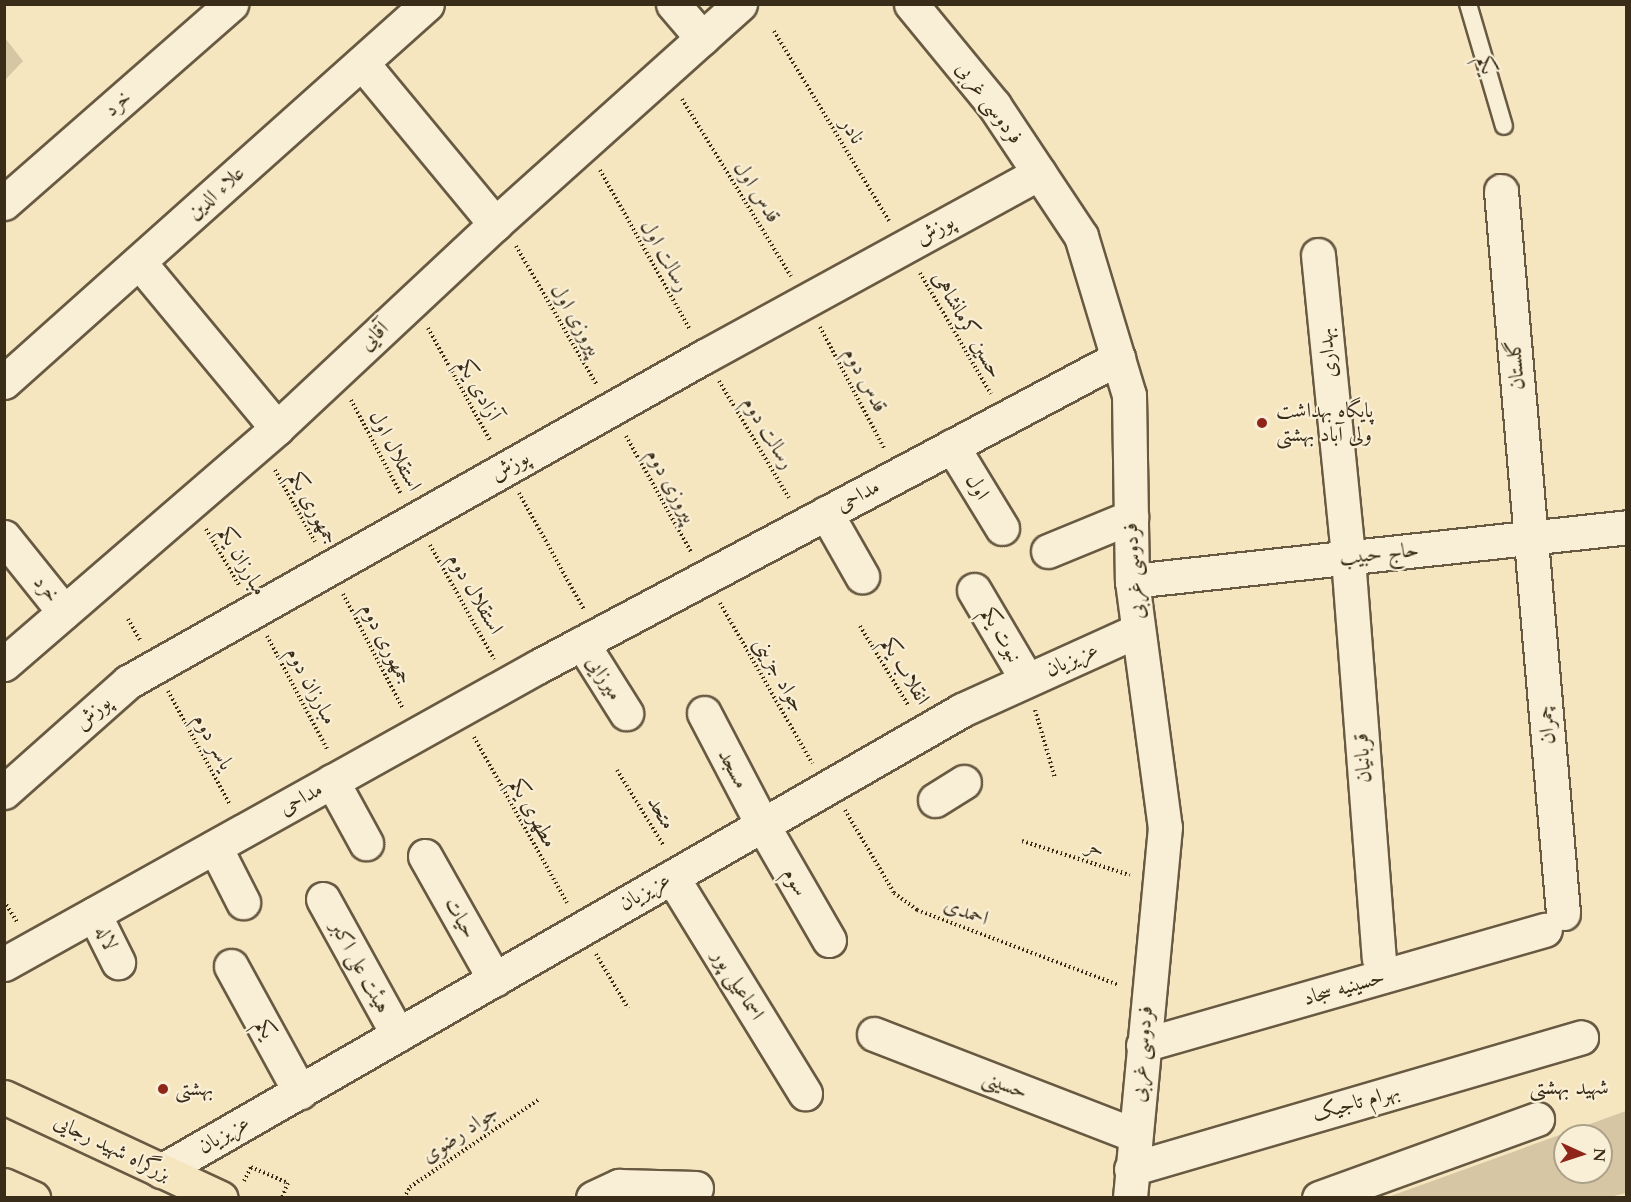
<!DOCTYPE html>
<html>
<head>
<meta charset="utf-8">
<style>
	body { margin:0 }
	#map { position:relative; width:1631px; height:1202px; overflow:hidden; background:#f6e6c0; font-family:Cardo,Amiri,serif }
	div>[style] { position:absolute }
	.green>* { inset:0; background:#d6c6a3 }
	.path>* { height:4px; margin-top:-2px; transform-origin:0; background:repeating-linear-gradient(90deg,#392c18 0 1.5px,transparent 0 4.5px) }
	.roads { filter:drop-shadow(2px 0 #685a42) drop-shadow(-2px 0 #685a42) drop-shadow(0 2px #685a42) drop-shadow(0 -2px #685a42) }
	.lane>* { height:16px; margin:-8px; padding:0 8px; transform-origin:8px; border-radius:8px; background:#f9efd6 }
	.street>* { height:33px; margin:-16.5px; padding:0 16.5px; transform-origin:16.5px; border-radius:16.5px; background:#f9efd6 }
	.secondary>* { height:33px; margin:-16.5px; padding:0 16.5px; transform-origin:16.5px; border-radius:16.5px; background:#f9efd6 }
	.highway>* { height:33px; margin:-16.5px; padding:0 16.5px; transform-origin:16.5px; border-radius:16.5px; background:#f6e6c0 }
	.dots>* { width:16px; height:16px; translate:-50% -50%; box-sizing:border-box; border:3px solid #f9efd6; border-radius:50% }
	span { translate:-50% -50%; white-space:nowrap; text-align:center; line-height:1.15; -webkit-text-stroke:4.5px #f9efd6; paint-order:stroke }
	.street-label { font-size:21px; color:#392c18 }
	.poi-label { font-size:21px; color:#392c18 }
	.left { translate:0 -50%; text-align:left }
	.neighbourhood-label { font-size:22px; color:#392c18 }
	.frame { position:absolute; inset:0; border:6px solid #392c18; pointer-events:none }
	.north { position:absolute; left:1553px; top:1124px; width:60px; height:60px; box-sizing:border-box; background:#f9efd6; border:2px solid #aca18a; border-radius:50%; rotate:93deg; font-size:16px; font-weight:700; line-height:24px; text-align:center; color:#392c18 }
	.north::after { content:''; display:block; margin:auto; width:21px; height:27px; background:#8f2418; clip-path:polygon(50% 0,100% 100%,50% 72%,0 100%) }
</style>
</head>
<body>
<div id="map">
	<div class="green">
		<i style="clip-path:polygon(5px 38px,23px 61px,5px 80px)"></i>
		<i style="clip-path:polygon(evenodd,1626px 1111px,1626px 1193px,1606px 1198px,1388px 1197px,1626px 1111px,1565px 1136px,1601px 1136px,1601px 1172px,1565px 1172px,1565px 1136px)"></i>
	</div>
	<div class="path">
		<i style="left:774px;top:31px;width:222px;rotate:58.8deg"></i>
		<i style="left:682px;top:99px;width:208px;rotate:58.4deg"></i>
		<i style="left:600px;top:170px;width:184px;rotate:60.6deg"></i>
		<i style="left:516px;top:246px;width:161px;rotate:59.8deg"></i>
		<i style="left:920px;top:273px;width:140px;rotate:59.6deg"></i>
		<i style="left:820px;top:327px;width:139px;rotate:62.1deg"></i>
		<i style="left:428px;top:328px;width:130px;rotate:61.1deg"></i>
		<i style="left:719px;top:381px;width:136px;rotate:59.1deg"></i>
		<i style="left:351px;top:400px;width:106px;rotate:62deg"></i>
		<i style="left:626px;top:436px;width:133px;rotate:60.7deg"></i>
		<i style="left:275px;top:470px;width:82px;rotate:60.9deg"></i>
		<i style="left:519px;top:493px;width:134px;rotate:60.9deg"></i>
		<i style="left:206px;top:529px;width:65px;rotate:59.5deg"></i>
		<i style="left:430px;top:545px;width:131px;rotate:60.7deg"></i>
		<i style="left:343px;top:594px;width:130px;rotate:62.4deg"></i>
		<i style="left:720px;top:603px;width:185px;rotate:60.1deg"></i>
		<i style="left:128px;top:619px;width:24px;rotate:60deg"></i>
		<i style="left:860px;top:626px;width:92px;rotate:58.7deg"></i>
		<i style="left:267px;top:636px;width:128px;rotate:62deg"></i>
		<i style="left:168px;top:691px;width:128px;rotate:61.4deg"></i>
		<i style="left:1035px;top:710px;width:71px;rotate:73.6deg"></i>
		<i style="left:474px;top:737px;width:190px;rotate:60.7deg"></i>
		<i style="left:617px;top:770px;width:89px;rotate:58.3deg"></i>
		<i style="left:845px;top:810px;width:96px;rotate:59.4deg"></i>
		<i style="left:894px;top:893px;width:29px;rotate:36deg"></i>
		<i style="left:917px;top:910px;width:215px;rotate:20.4deg"></i>
		<i style="left:1022px;top:841px;width:113px;rotate:17.5deg"></i>
		<i style="left:4px;top:901px;width:25px;rotate:58deg"></i>
		<i style="left:596px;top:954px;width:63px;rotate:59.3deg"></i>
		<i style="left:244px;top:1181px;width:16px;rotate:-63deg"></i>
		<i style="left:251px;top:1167px;width:40px;rotate:23.4deg"></i>
		<i style="left:288px;top:1183px;width:16px;rotate:112deg"></i>
		<i style="left:404px;top:1198px;width:13px;rotate:-61deg"></i>
		<i style="left:410px;top:1187px;width:155px;rotate:-34.2deg"></i>
	</div>
	<div class="roads">
		<div class="lane">
			<i style="left:1468px;top:4px;width:127px;rotate:73.6deg"></i>
		</div>
		<div class="street">
			<i style="left:673px;top:4px;width:45px;rotate:49.5deg"></i>
			<i style="left:362px;top:63px;width:209px;rotate:50.4deg"></i>
			<i style="left:1501px;top:191px;width:725px;rotate:85.09deg"></i>
			<i style="left:4px;top:203px;width:302px;rotate:-41.2deg"></i>
			<i style="left:1318px;top:255px;width:304px;rotate:84.3deg"></i>
			<i style="left:1348px;top:558px;width:401px;rotate:85.6deg"></i>
			<i style="left:139px;top:262px;width:216px;rotate:50.3deg"></i>
			<i style="left:4px;top:382px;width:567px;rotate:-41.78deg"></i>
			<i style="left:952px;top:446px;width:96px;rotate:58.6deg"></i>
			<i style="left:826px;top:513px;width:73px;rotate:60.3deg"></i>
			<i style="left:4px;top:537px;width:96px;rotate:51.3deg"></i>
			<i style="left:1048px;top:551px;width:90px;rotate:-22.3deg"></i>
			<i style="left:974px;top:590px;width:104px;rotate:59.5deg"></i>
			<i style="left:582px;top:643px;width:83px;rotate:57.8deg"></i>
			<i style="left:4px;top:664px;width:361px;rotate:-40.8deg"></i>
			<i style="left:277px;top:428px;width:299px;rotate:-43.1deg"></i>
			<i style="left:495px;top:224px;width:329px;rotate:-41.9deg"></i>
			<i style="left:704px;top:713px;width:125px;rotate:62.4deg"></i>
			<i style="left:762px;top:824px;width:134px;rotate:60deg"></i>
			<i style="left:332px;top:781px;width:71px;rotate:61.3deg"></i>
			<i style="left:4px;top:792px;width:166px;rotate:-41.6deg"></i>
			<i style="left:128px;top:682px;width:663px;rotate:-29.47deg"></i>
			<i style="left:705px;top:356px;width:381px;rotate:-28.7deg"></i>
			<i style="left:935px;top:800px;width:34px;rotate:-32deg"></i>
			<i style="left:215px;top:847px;width:62px;rotate:63deg"></i>
			<i style="left:425px;top:856px;width:142px;rotate:60.6deg"></i>
			<i style="left:672px;top:877px;width:254px;rotate:58.4deg"></i>
			<i style="left:323px;top:899px;width:155px;rotate:61.1deg"></i>
			<i style="left:94px;top:914px;width:54px;rotate:63.4deg"></i>
			<i style="left:4px;top:964px;width:612px;rotate:-29.12deg"></i>
			<i style="left:539px;top:666px;width:656px;rotate:-28.01deg"></i>
			<i style="left:231px;top:966px;width:144px;rotate:61.3deg"></i>
			<i style="left:874px;top:1034px;width:280px;rotate:21.2deg"></i>
			<i style="left:1143px;top:1045px;width:418px;rotate:-16deg"></i>
			<i style="left:1131px;top:1169px;width:469px;rotate:-16.3deg"></i>
			<i style="left:161px;top:1171px;width:924px;rotate:-29.92deg"></i>
			<i style="left:962px;top:710px;width:193px;rotate:-24.4deg"></i>
			<i style="left:593px;top:1198px;width:29px;rotate:-25deg"></i>
			<i style="left:619px;top:1186px;width:77px;rotate:1.5deg"></i>
			<i style="left:1319px;top:1198px;width:232px;rotate:-19.9deg"></i>
		</div>
		<div class="secondary">
			<i style="left:911px;top:4px;width:131px;rotate:50.6deg"></i>
			<i style="left:994px;top:105px;width:157px;rotate:56.4deg"></i>
			<i style="left:1081px;top:236px;width:166px;rotate:73.2deg"></i>
			<i style="left:1129px;top:395px;width:186px;rotate:89.1deg"></i>
			<i style="left:1132px;top:581px;width:248px;rotate:82.4deg"></i>
			<i style="left:1165px;top:827px;width:373px;rotate:95.4deg"></i>
			<i style="left:1132px;top:581px;width:497px;rotate:-6.2deg"></i>
		</div>
		<div class="highway">
			<i style="left:4px;top:1097px;width:239px;rotate:25deg"></i>
			<i style="left:4px;top:1185px;width:32px;rotate:24deg"></i>
		</div>
	</div>
	<div class="dots">
		<i style="left:1262px;top:423px;background:#8f2418"></i>
		<i style="left:163px;top:1089px;background:#8f2418"></i>
	</div>
	<div class="street-label">
		<span style="left:1486px;top:65px;rotate:73deg">یکم</span>
		<span style="left:989px;top:103px;rotate:53deg">فردوسی غربی</span>
		<span style="left:118px;top:104px;rotate:-41deg">خرد</span>
		<span style="left:852px;top:131px;rotate:59deg">نادر</span>
		<span style="left:757px;top:192px;rotate:58deg">قدس اول</span>
		<span style="left:216px;top:193px;rotate:-42deg">علاء الدین</span>
		<span style="left:935px;top:230px;rotate:-29deg">پوزش</span>
		<span style="left:665px;top:256px;rotate:61deg">رسالت اول</span>
		<span style="left:576px;top:320px;rotate:60deg">پیروزی اول</span>
		<span style="left:967px;top:325px;rotate:60deg">حسین کرمانشاهی</span>
		<span style="left:374px;top:336px;rotate:-43deg">آقایی</span>
		<span style="left:1328px;top:353px;rotate:-96deg">بهداری</span>
		<span style="left:1516px;top:365px;rotate:-95deg">گلستان</span>
		<span style="left:865px;top:380px;rotate:62deg">قدس دوم</span>
		<span style="left:479px;top:390px;rotate:61deg">آزادی یکم</span>
		<span style="left:768px;top:433px;rotate:59deg">رسالت دوم</span>
		<span style="left:395px;top:451px;rotate:62deg">استقلال اول</span>
		<span style="left:510px;top:466px;rotate:-29deg">پوزش</span>
		<span style="left:671px;top:486px;rotate:61deg">پیروزی دوم</span>
		<span style="left:977px;top:487px;rotate:59deg">اول</span>
		<span style="left:858px;top:496px;rotate:-28deg">مداحی</span>
		<span style="left:313px;top:508px;rotate:61deg">جمهوری یکم</span>
		<span style="left:1379px;top:554px;rotate:-6deg">حاج حبیب</span>
		<span style="left:242px;top:561px;rotate:60deg">مبارزان یکم</span>
		<span style="left:1134px;top:571px;rotate:-94deg">فردوسی غربی</span>
		<span style="left:46px;top:589px;rotate:51deg">خرد</span>
		<span style="left:475px;top:594px;rotate:60deg">استقلال دوم</span>
		<span style="left:1001px;top:635px;rotate:60deg">نبوت یکم</span>
		<span style="left:386px;top:644px;rotate:63deg">جمهوری دوم</span>
		<span style="left:1072px;top:660px;rotate:-24deg">عزیزیان</span>
		<span style="left:905px;top:671px;rotate:59deg">انقلاب یکم</span>
		<span style="left:779px;top:675px;rotate:60deg">جواد جزینی</span>
		<span style="left:604px;top:678px;rotate:58deg">میرزایی</span>
		<span style="left:311px;top:686px;rotate:62deg">مبارزان دوم</span>
		<span style="left:93px;top:713px;rotate:-42deg">پوزش</span>
		<span style="left:1547px;top:725px;rotate:-95deg">چمران</span>
		<span style="left:213px;top:742px;rotate:61deg">یاسر دوم</span>
		<span style="left:1363px;top:758px;rotate:-94deg">قربانیان</span>
		<span style="left:733px;top:769px;rotate:62deg">مسجد</span>
		<span style="left:301px;top:799px;rotate:-29deg">مداحی</span>
		<span style="left:533px;top:813px;rotate:61deg">مطهری یکم</span>
		<span style="left:661px;top:813px;rotate:59deg">متحد</span>
		<span style="left:1095px;top:848px;rotate:17deg">حر</span>
		<span style="left:795px;top:882px;rotate:60deg">سوم</span>
		<span style="left:645px;top:892px;rotate:-30deg">عزیزیان</span>
		<span style="left:966px;top:912px;rotate:20deg">احمدی</span>
		<span style="left:460px;top:918px;rotate:60deg">حیات</span>
		<span style="left:106px;top:938px;rotate:63deg">لاله</span>
		<span style="left:360px;top:967px;rotate:61deg">هیئت علی اکبر</span>
		<span style="left:738px;top:985px;rotate:58deg">اسماعیلی پور</span>
		<span style="left:1344px;top:988px;rotate:-16deg">حسینیه سجاد</span>
		<span style="left:265px;top:1029px;rotate:61deg">یکم</span>
		<span style="left:1142px;top:1054px;rotate:-85deg">فردوسی غربی</span>
		<span style="left:1005px;top:1085px;rotate:21deg">حسینی</span>
		<span style="left:1356px;top:1103px;rotate:-16deg">بهرام تاجیک</span>
		<span style="left:460px;top:1134px;rotate:-34deg">جواد رضوی</span>
		<span style="left:224px;top:1135px;rotate:-30deg">عزیزیان</span>
		<span style="left:112px;top:1148px;rotate:26deg">بزرگراه شهید رجایی</span>
	</div>
	<div class="poi-label">
		<span class="left" style="left:1276px;top:423px">پایگاه بهداشت<br>ولی آباد بهشتی</span>
		<span class="left" style="left:175px;top:1089px">بهشتی</span>
	</div>
	<div class="neighbourhood-label">
		<span style="left:1569px;top:1088px">شهید بهشتی</span>
	</div>
	<div class="frame"></div>
	<div class="north">N</div>
</div>
</body>
</html>
